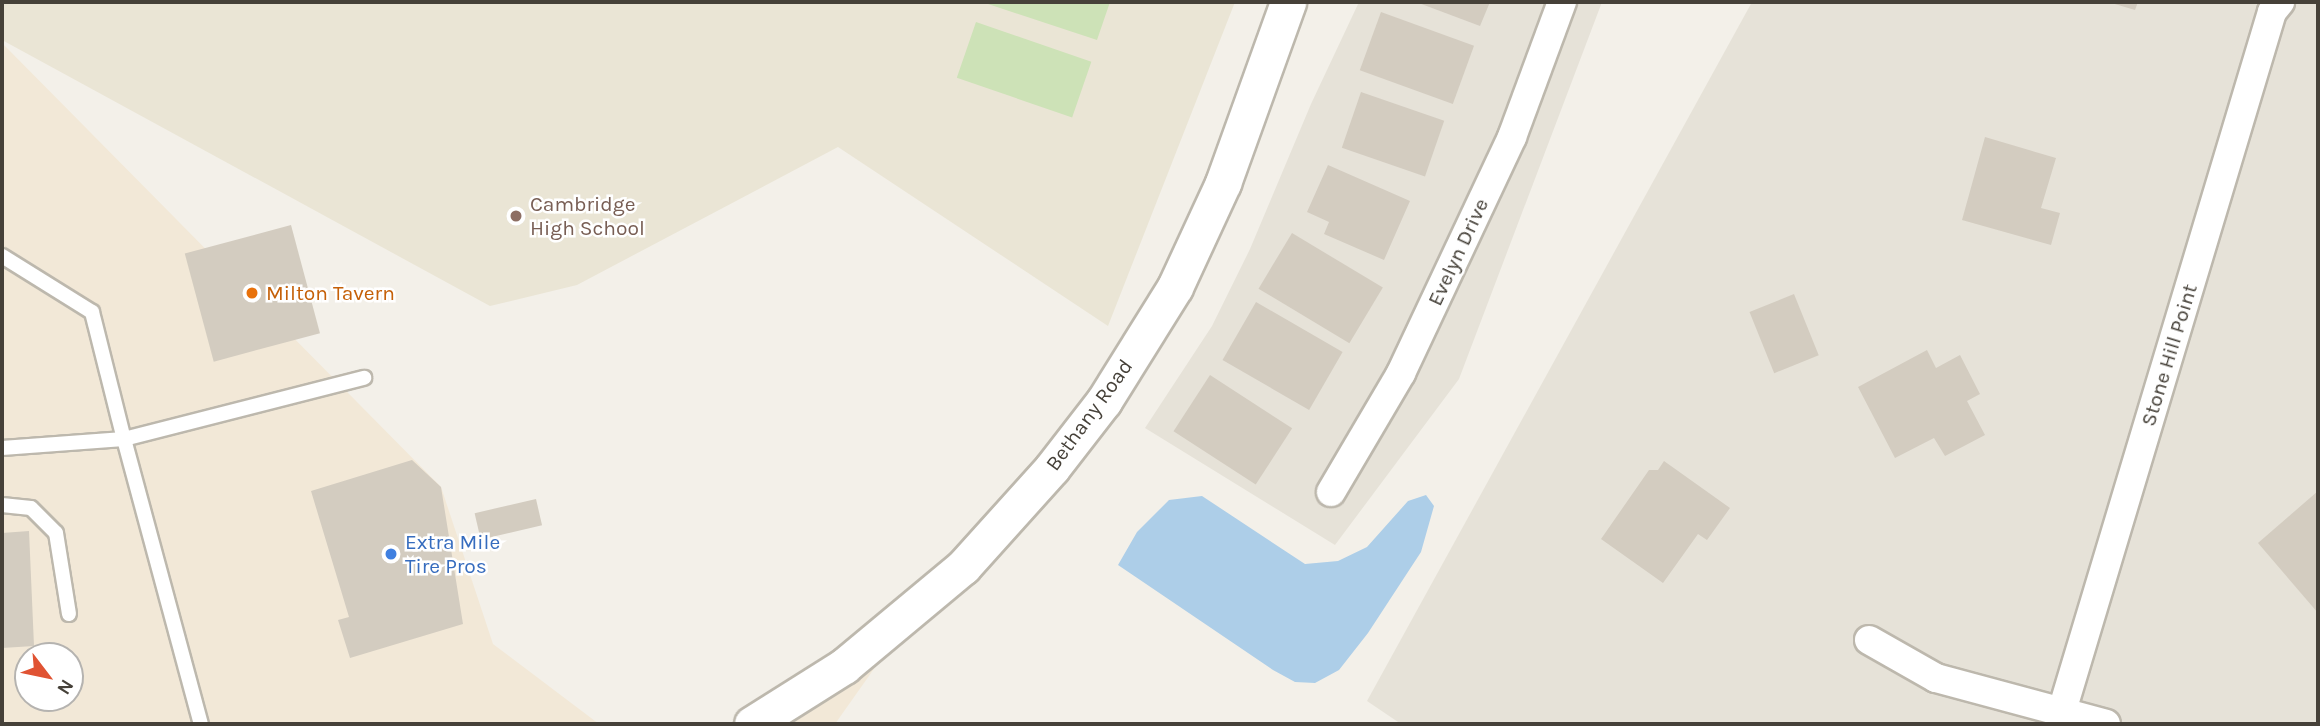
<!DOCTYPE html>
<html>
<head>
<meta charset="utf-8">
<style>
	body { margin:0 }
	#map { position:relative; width:2320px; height:726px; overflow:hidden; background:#f3f0e9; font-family:Karla,sans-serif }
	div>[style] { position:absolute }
	.residential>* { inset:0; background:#e6e2d8 }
	.commercial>* { inset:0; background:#f2e8d7 }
	.education>* { inset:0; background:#eae5d5 }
	.green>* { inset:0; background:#cde2b7; transform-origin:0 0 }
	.water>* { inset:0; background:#adcee8 }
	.building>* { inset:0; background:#d3ccc0; transform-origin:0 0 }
	.roads { filter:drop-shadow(2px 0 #bdb8ad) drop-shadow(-2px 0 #bdb8ad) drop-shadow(0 2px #bdb8ad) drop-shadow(0 -2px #bdb8ad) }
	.service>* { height:14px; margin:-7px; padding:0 7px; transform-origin:7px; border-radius:7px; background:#fff }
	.minor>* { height:28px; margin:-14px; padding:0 14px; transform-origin:14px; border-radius:14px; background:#fff }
	.tertiary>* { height:35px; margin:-17.5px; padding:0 17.5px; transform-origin:17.5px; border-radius:17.5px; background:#fff }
	.dots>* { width:19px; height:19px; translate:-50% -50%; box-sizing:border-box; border:4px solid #fff; border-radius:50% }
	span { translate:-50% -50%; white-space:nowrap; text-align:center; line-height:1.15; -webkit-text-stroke:5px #fff; paint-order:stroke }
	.education-label { font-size:21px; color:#785e54 }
	.left { translate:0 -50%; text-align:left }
	.street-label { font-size:21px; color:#464139 }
	.food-label { font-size:21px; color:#c56008 }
	.shop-label { font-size:21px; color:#366cbe }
	.frame { position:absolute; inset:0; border:4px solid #464139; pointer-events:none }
	.north { position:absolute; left:14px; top:642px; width:70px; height:70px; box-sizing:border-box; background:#fff; border:2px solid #b5b3b0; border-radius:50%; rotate:122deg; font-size:19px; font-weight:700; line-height:28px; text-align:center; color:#464139 }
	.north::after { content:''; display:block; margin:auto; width:24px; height:32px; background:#e05333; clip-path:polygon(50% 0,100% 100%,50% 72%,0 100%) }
</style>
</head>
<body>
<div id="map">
	<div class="residential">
		<i style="clip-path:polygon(1359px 2px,1602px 2px,1459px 379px,1335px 545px,1145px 428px,1212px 326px,1250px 249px,1311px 104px)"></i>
		<i style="clip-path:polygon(1752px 2px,2318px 2px,2318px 724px,1401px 724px,1367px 701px)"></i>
	</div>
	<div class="commercial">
		<i style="clip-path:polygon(evenodd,2px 43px,441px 487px,493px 644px,599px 724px,2px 724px,2px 43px,28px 656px,70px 656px,70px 698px,28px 698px,28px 656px)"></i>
		<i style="clip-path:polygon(917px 608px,835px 724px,751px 724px)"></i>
	</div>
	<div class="education">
		<i style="clip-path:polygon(2px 2px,1235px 2px,1108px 326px,838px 147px,577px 285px,490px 306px,2px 40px)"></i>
	</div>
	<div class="green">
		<i style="clip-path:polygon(982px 2px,1110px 2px,1097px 40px)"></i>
		<i style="left:976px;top:22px;width:122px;height:59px;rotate:19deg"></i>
	</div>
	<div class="water">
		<i style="clip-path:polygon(1426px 495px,1434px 506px,1421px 552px,1368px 633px,1339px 670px,1315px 683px,1295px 682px,1273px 670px,1118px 565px,1137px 532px,1169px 500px,1202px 496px,1305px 564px,1338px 561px,1367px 547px,1408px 501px)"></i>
	</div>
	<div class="building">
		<i style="clip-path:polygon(1416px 2px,1490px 2px,1480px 26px)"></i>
		<i style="clip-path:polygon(2108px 2px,2138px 2px,2135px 10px)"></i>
		<i style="left:1381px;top:12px;width:99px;height:62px;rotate:20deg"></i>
		<i style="left:1361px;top:92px;width:88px;height:59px;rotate:19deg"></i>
		<i style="clip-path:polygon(1985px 137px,2056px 158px,2041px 208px,2060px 213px,2051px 245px,1962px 220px)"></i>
		<i style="clip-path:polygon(1328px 165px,1410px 201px,1384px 260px,1324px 234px,1329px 222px,1307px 212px)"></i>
		<i style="left:291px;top:225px;width:112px;height:110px;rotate:75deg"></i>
		<i style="left:1292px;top:233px;width:106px;height:65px;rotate:31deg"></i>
		<i style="left:1794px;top:294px;width:66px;height:48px;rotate:68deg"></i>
		<i style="left:1256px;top:302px;width:100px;height:67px;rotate:30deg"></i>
		<i style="clip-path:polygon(1927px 350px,1936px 368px,1960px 355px,1980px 394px,1967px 401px,1985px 435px,1945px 456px,1934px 438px,1895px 458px,1858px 387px)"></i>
		<i style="left:1210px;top:375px;width:98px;height:67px;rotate:33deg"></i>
		<i style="clip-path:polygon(412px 460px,441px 487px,463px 624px,350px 658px,338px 620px,349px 617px,311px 491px)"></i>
		<i style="clip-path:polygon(1664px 461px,1730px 508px,1707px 540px,1698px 534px,1663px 583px,1601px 539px,1649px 470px,1658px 470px)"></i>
		<i style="clip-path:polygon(2318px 491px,2318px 613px,2258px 543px)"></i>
		<i style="left:536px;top:499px;width:27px;height:63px;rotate:77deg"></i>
		<i style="clip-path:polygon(29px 531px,34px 646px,2px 648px,2px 533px)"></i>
	</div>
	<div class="roads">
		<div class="service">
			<i style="left:2px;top:256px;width:106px;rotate:31.9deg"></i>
			<i style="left:92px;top:312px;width:131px;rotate:75.9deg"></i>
			<i style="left:124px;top:439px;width:248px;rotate:-14.3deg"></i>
			<i style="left:2px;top:448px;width:122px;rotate:-4.2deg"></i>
			<i style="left:124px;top:439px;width:295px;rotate:74.9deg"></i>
			<i style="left:2px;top:505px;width:29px;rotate:6deg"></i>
			<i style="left:31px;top:508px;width:35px;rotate:45deg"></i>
			<i style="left:56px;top:533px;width:82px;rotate:80.9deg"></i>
		</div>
		<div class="minor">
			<i style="left:1331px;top:492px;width:138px;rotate:-59.5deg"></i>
			<i style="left:1401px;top:373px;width:261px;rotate:-64.8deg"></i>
			<i style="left:1512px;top:137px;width:144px;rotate:-69.7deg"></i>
			<i style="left:1869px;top:640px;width:77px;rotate:29.6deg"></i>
			<i style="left:1936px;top:678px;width:176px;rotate:15.1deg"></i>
			<i style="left:2062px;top:711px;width:730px;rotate:-73.28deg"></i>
			<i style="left:2272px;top:12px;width:13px;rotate:-51deg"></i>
		</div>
		<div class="tertiary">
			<i style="left:752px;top:724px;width:109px;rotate:-32.2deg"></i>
			<i style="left:844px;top:666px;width:155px;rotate:-39.8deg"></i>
			<i style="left:963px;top:567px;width:133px;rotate:-48deg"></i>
			<i style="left:1052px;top:468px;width:85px;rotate:-52.2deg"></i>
			<i style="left:1104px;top:401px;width:134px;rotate:-58.1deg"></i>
			<i style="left:1175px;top:287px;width:115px;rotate:-65.2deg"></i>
			<i style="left:1223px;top:183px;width:192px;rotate:-70.2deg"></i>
		</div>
	</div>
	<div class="dots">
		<i style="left:516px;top:216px;background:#8d6e63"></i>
		<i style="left:252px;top:293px;background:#e8710a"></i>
		<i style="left:391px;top:554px;background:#3f7fe0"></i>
	</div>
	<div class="education-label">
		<span class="left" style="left:530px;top:216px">Cambridge<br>High School</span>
	</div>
	<div class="street-label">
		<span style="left:1458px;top:252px;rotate:-65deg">Evelyn Drive</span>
		<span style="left:2169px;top:355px;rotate:-73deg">Stone Hill Point</span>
		<span style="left:1089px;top:415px;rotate:-54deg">Bethany Road</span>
	</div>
	<div class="food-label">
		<span class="left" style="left:266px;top:293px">Milton Tavern</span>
	</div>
	<div class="shop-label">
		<span class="left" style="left:405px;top:554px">Extra Mile<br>Tire Pros</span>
	</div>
	<div class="frame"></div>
	<div class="north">N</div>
</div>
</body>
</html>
